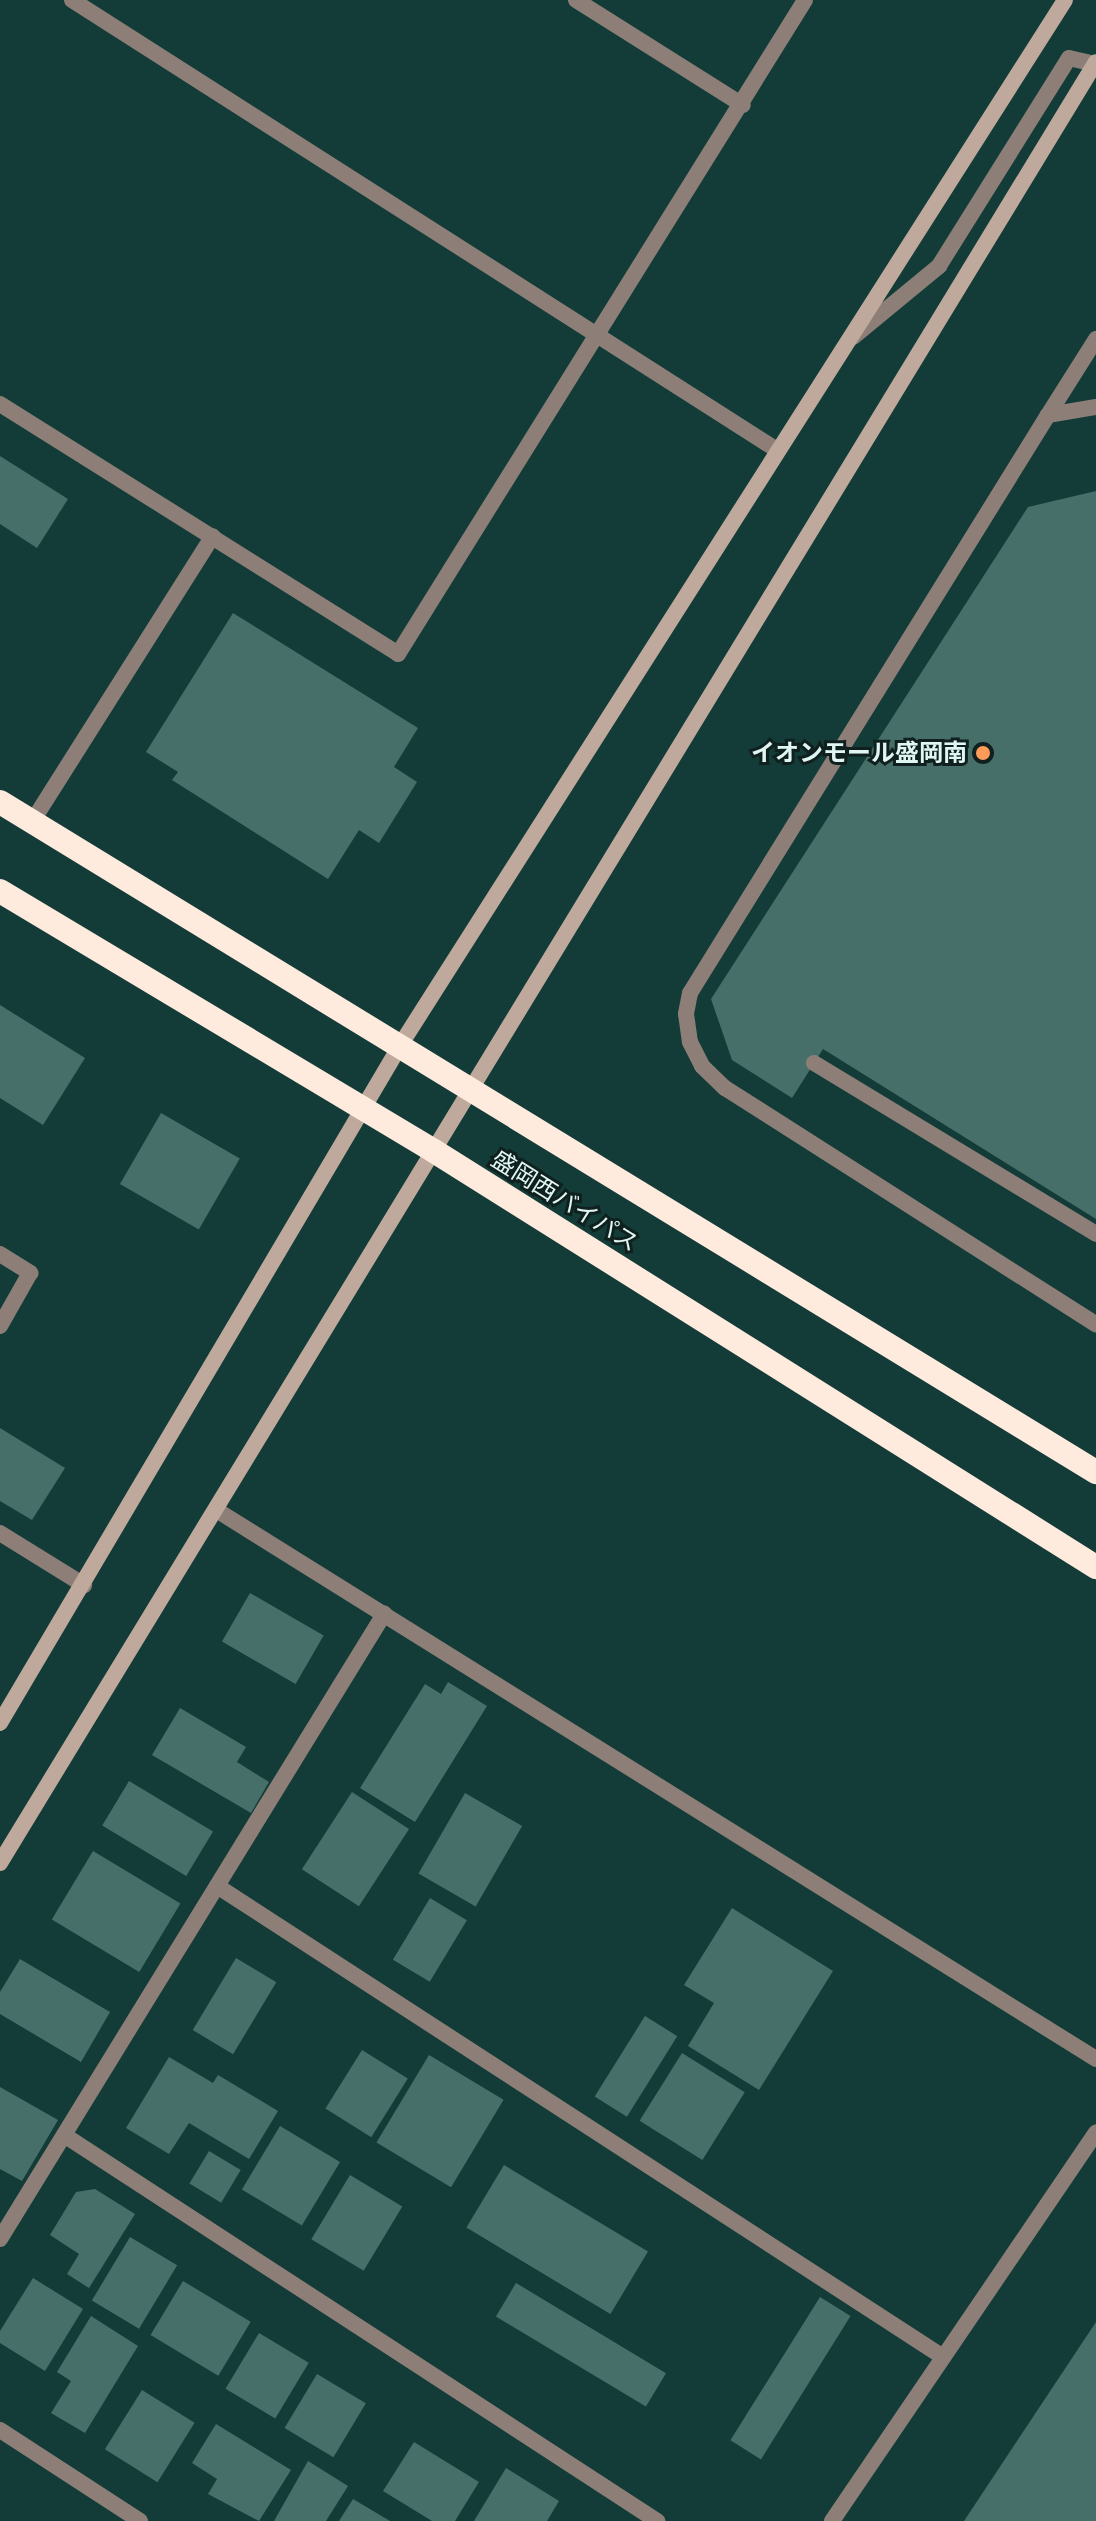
<!DOCTYPE html>
<html>
<head>
<meta charset="utf-8">
<style>
	body { margin:0 }
	#map { position:relative; width:1096px; height:2521px; overflow:hidden; background:#133c38; font-family:"Space Grotesk","Noto Sans JP",sans-serif }
	div>[style] { position:absolute }
	.building>* { inset:0; background:#466f6a; transform-origin:0 0 }
	.lane>* { height:16px; margin:-8px; padding:0 8px; transform-origin:8px; border-radius:8px; background:#8d7f77 }
	.street>* { height:16px; margin:-8px; padding:0 8px; transform-origin:8px; border-radius:8px; background:#8d7f77 }
	.secondary>* { height:16px; margin:-8px; padding:0 8px; transform-origin:8px; border-radius:8px; background:#bfa99c }
	.highway>* { height:24px; margin:-12px; padding:0 12px; transform-origin:12px; border-radius:12px; background:#ffeade }
	.dots>* { width:22px; height:22px; translate:-50% -50%; box-sizing:border-box; border:4px solid #0f201e; border-radius:50% }
	span { translate:-50% -50%; white-space:nowrap; text-align:center; line-height:1.15; -webkit-text-stroke:6px #0f201e; paint-order:stroke }
	.poi-label { font-size:24px; color:#e0f6f3; font-weight:700 }
	.right { translate:-100% -50%; text-align:right }
	.street-label { font-size:24px; color:#e0f6f3 }
</style>
</head>
<body>
<div id="map">
	<div class="building">
		<i style="clip-path:polygon(0 456px,68px 499px,37px 548px,0 524px)"></i>
		<i style="clip-path:polygon(1096px 491px,1096px 1219px,823px 1049px,792px 1098px,732px 1060px,711px 999px,1028px 507px)"></i>
		<i style="clip-path:polygon(233px 613px,418px 728px,394px 767px,417px 782px,379px 843px,359px 830px,328px 879px,172px 780px,178px 772px,146px 752px)"></i>
		<i style="clip-path:polygon(0 1005px,85px 1058px,43px 1125px,0 1098px)"></i>
		<i style="left:161px;top:1113px;width:91px;height:82px;rotate:30deg"></i>
		<i style="clip-path:polygon(0 1428px,65px 1468px,32px 1520px,0 1501px)"></i>
		<i style="left:250px;top:1593px;width:85px;height:56px;rotate:30deg"></i>
		<i style="clip-path:polygon(448px 1682px,487px 1706px,415px 1822px,360px 1788px,425px 1684px,441px 1694px)"></i>
		<i style="clip-path:polygon(180px 1708px,246px 1747px,237px 1762px,269px 1782px,251px 1813px,152px 1755px)"></i>
		<i style="left:129px;top:1781px;width:98px;height:52px;rotate:31deg"></i>
		<i style="left:352px;top:1792px;width:68px;height:92px;rotate:33deg"></i>
		<i style="left:465px;top:1793px;width:66px;height:93px;rotate:30deg"></i>
		<i style="left:93px;top:1851px;width:102px;height:80px;rotate:31deg"></i>
		<i style="left:430px;top:1898px;width:43px;height:72px;rotate:31deg"></i>
		<i style="clip-path:polygon(732px 1908px,833px 1971px,759px 2090px,688px 2046px,714px 2003px,684px 1985px)"></i>
		<i style="left:236px;top:1958px;width:47px;height:84px;rotate:31deg"></i>
		<i style="clip-path:polygon(20px 1959px,110px 2012px,81px 2062px,0 2014px,0 1992px)"></i>
		<i style="left:645px;top:2016px;width:38px;height:95px;rotate:32deg"></i>
		<i style="left:362px;top:2050px;width:54px;height:69px;rotate:32deg"></i>
		<i style="left:682px;top:2053px;width:74px;height:80px;rotate:32deg"></i>
		<i style="left:429px;top:2055px;width:87px;height:102px;rotate:31deg"></i>
		<i style="clip-path:polygon(169px 2057px,213px 2083px,218px 2075px,278px 2111px,249px 2159px,189px 2123px,169px 2154px,126px 2128px)"></i>
		<i style="clip-path:polygon(0 2087px,58px 2120px,22px 2181px,0 2169px)"></i>
		<i style="left:280px;top:2126px;width:70px;height:74px;rotate:31deg"></i>
		<i style="left:209px;top:2151px;width:37px;height:38px;rotate:31deg"></i>
		<i style="left:504px;top:2165px;width:168px;height:73px;rotate:31deg"></i>
		<i style="left:350px;top:2175px;width:61px;height:75px;rotate:31deg"></i>
		<i style="clip-path:polygon(95px 2189px,135px 2214px,89px 2288px,67px 2274px,79px 2254px,50px 2235px,76px 2192px)"></i>
		<i style="left:130px;top:2237px;width:55px;height:74px;rotate:31deg"></i>
		<i style="clip-path:polygon(33px 2278px,83px 2309px,45px 2371px,0 2343px,0 2331px)"></i>
		<i style="left:183px;top:2281px;width:79px;height:63px;rotate:31deg"></i>
		<i style="left:516px;top:2283px;width:175px;height:39px;rotate:31deg"></i>
		<i style="left:820px;top:2297px;width:36px;height:169px;rotate:32deg"></i>
		<i style="clip-path:polygon(91px 2316px,138px 2346px,85px 2433px,51px 2413px,71px 2381px,57px 2372px)"></i>
		<i style="clip-path:polygon(1096px 2322px,1096px 2521px,964px 2521px)"></i>
		<i style="left:259px;top:2333px;width:58px;height:65px;rotate:31deg"></i>
		<i style="left:317px;top:2374px;width:57px;height:63px;rotate:31deg"></i>
		<i style="left:142px;top:2390px;width:62px;height:70px;rotate:32deg"></i>
		<i style="clip-path:polygon(216px 2424px,291px 2470px,259px 2521px,208px 2494px,217px 2479px,192px 2463px)"></i>
		<i style="clip-path:polygon(414px 2442px,479px 2482px,455px 2521px,432px 2521px,383px 2491px)"></i>
		<i style="clip-path:polygon(308px 2461px,348px 2486px,326px 2521px,274px 2521px)"></i>
		<i style="clip-path:polygon(506px 2468px,559px 2501px,547px 2521px,474px 2521px)"></i>
		<i style="clip-path:polygon(353px 2499px,390px 2521px,339px 2521px)"></i>
	</div>
	<div class="lane">
		<i style="left:1096px;top:407px;width:49px;rotate:170.5deg"></i>
		<i style="left:1048px;top:415px;width:680px;rotate:121.77deg"></i>
		<i style="left:690px;top:993px;width:21px;rotate:101deg"></i>
		<i style="left:686px;top:1014px;width:28px;rotate:82deg"></i>
		<i style="left:690px;top:1042px;width:27px;rotate:63deg"></i>
		<i style="left:702px;top:1066px;width:32px;rotate:44deg"></i>
		<i style="left:725px;top:1088px;width:440px;rotate:32.5deg"></i>
		<i style="left:1048px;top:415px;width:90px;rotate:-57.7deg"></i>
		<i style="left:814px;top:1063px;width:330px;rotate:31.2deg"></i>
	</div>
	<div class="street">
		<i style="left:72px;top:0;width:836px;rotate:32.55deg"></i>
		<i style="left:576px;top:0;width:197px;rotate:32.2deg"></i>
		<i style="left:853px;top:337px;width:112px;rotate:-39.5deg"></i>
		<i style="left:939px;top:266px;width:245px;rotate:-58deg"></i>
		<i style="left:1069px;top:58px;width:26px;rotate:13deg"></i>
		<i style="left:0;top:404px;width:470px;rotate:32.1deg"></i>
		<i style="left:398px;top:654px;width:770px;rotate:-58.1deg"></i>
		<i style="left:32px;top:822px;width:338px;rotate:-57.7deg"></i>
		<i style="left:0;top:1254px;width:36px;rotate:32deg"></i>
		<i style="left:30px;top:1273px;width:61px;rotate:119.5deg"></i>
		<i style="left:218px;top:1511px;width:1035px;rotate:31.97deg"></i>
		<i style="left:0;top:1533px;width:99px;rotate:31.8deg"></i>
		<i style="left:217px;top:1886px;width:865px;rotate:32.97deg"></i>
		<i style="left:64px;top:2135px;width:708px;rotate:33.06deg"></i>
		<i style="left:0;top:2239px;width:734px;rotate:-58.43deg"></i>
		<i style="left:0;top:2430px;width:167px;rotate:33deg"></i>
		<i style="left:832px;top:2521px;width:470px;rotate:-55.8deg"></i>
	</div>
	<div class="secondary">
		<i style="left:0;top:1723px;width:789px;rotate:-59.43deg"></i>
		<i style="left:401px;top:1044px;width:1237px;rotate:-57.54deg"></i>
		<i style="left:0;top:1863px;width:2108px;rotate:-58.68deg"></i>
	</div>
	<div class="highway">
		<i style="left:0;top:802px;width:1285px;rotate:31.44deg"></i>
		<i style="left:0;top:891px;width:506px;rotate:30.92deg"></i>
		<i style="left:434px;top:1151px;width:782px;rotate:32.15deg"></i>
	</div>
	<div class="dots">
		<i style="left:983px;top:753px;background:#ff9b59"></i>
	</div>
	<div class="poi-label">
		<span class="right" style="left:967px;top:753px">イオンモール盛岡南</span>
	</div>
	<div class="street-label">
		<span style="left:565px;top:1201px;rotate:32deg">盛岡西バイパス</span>
	</div>
</div>
</body>
</html>
